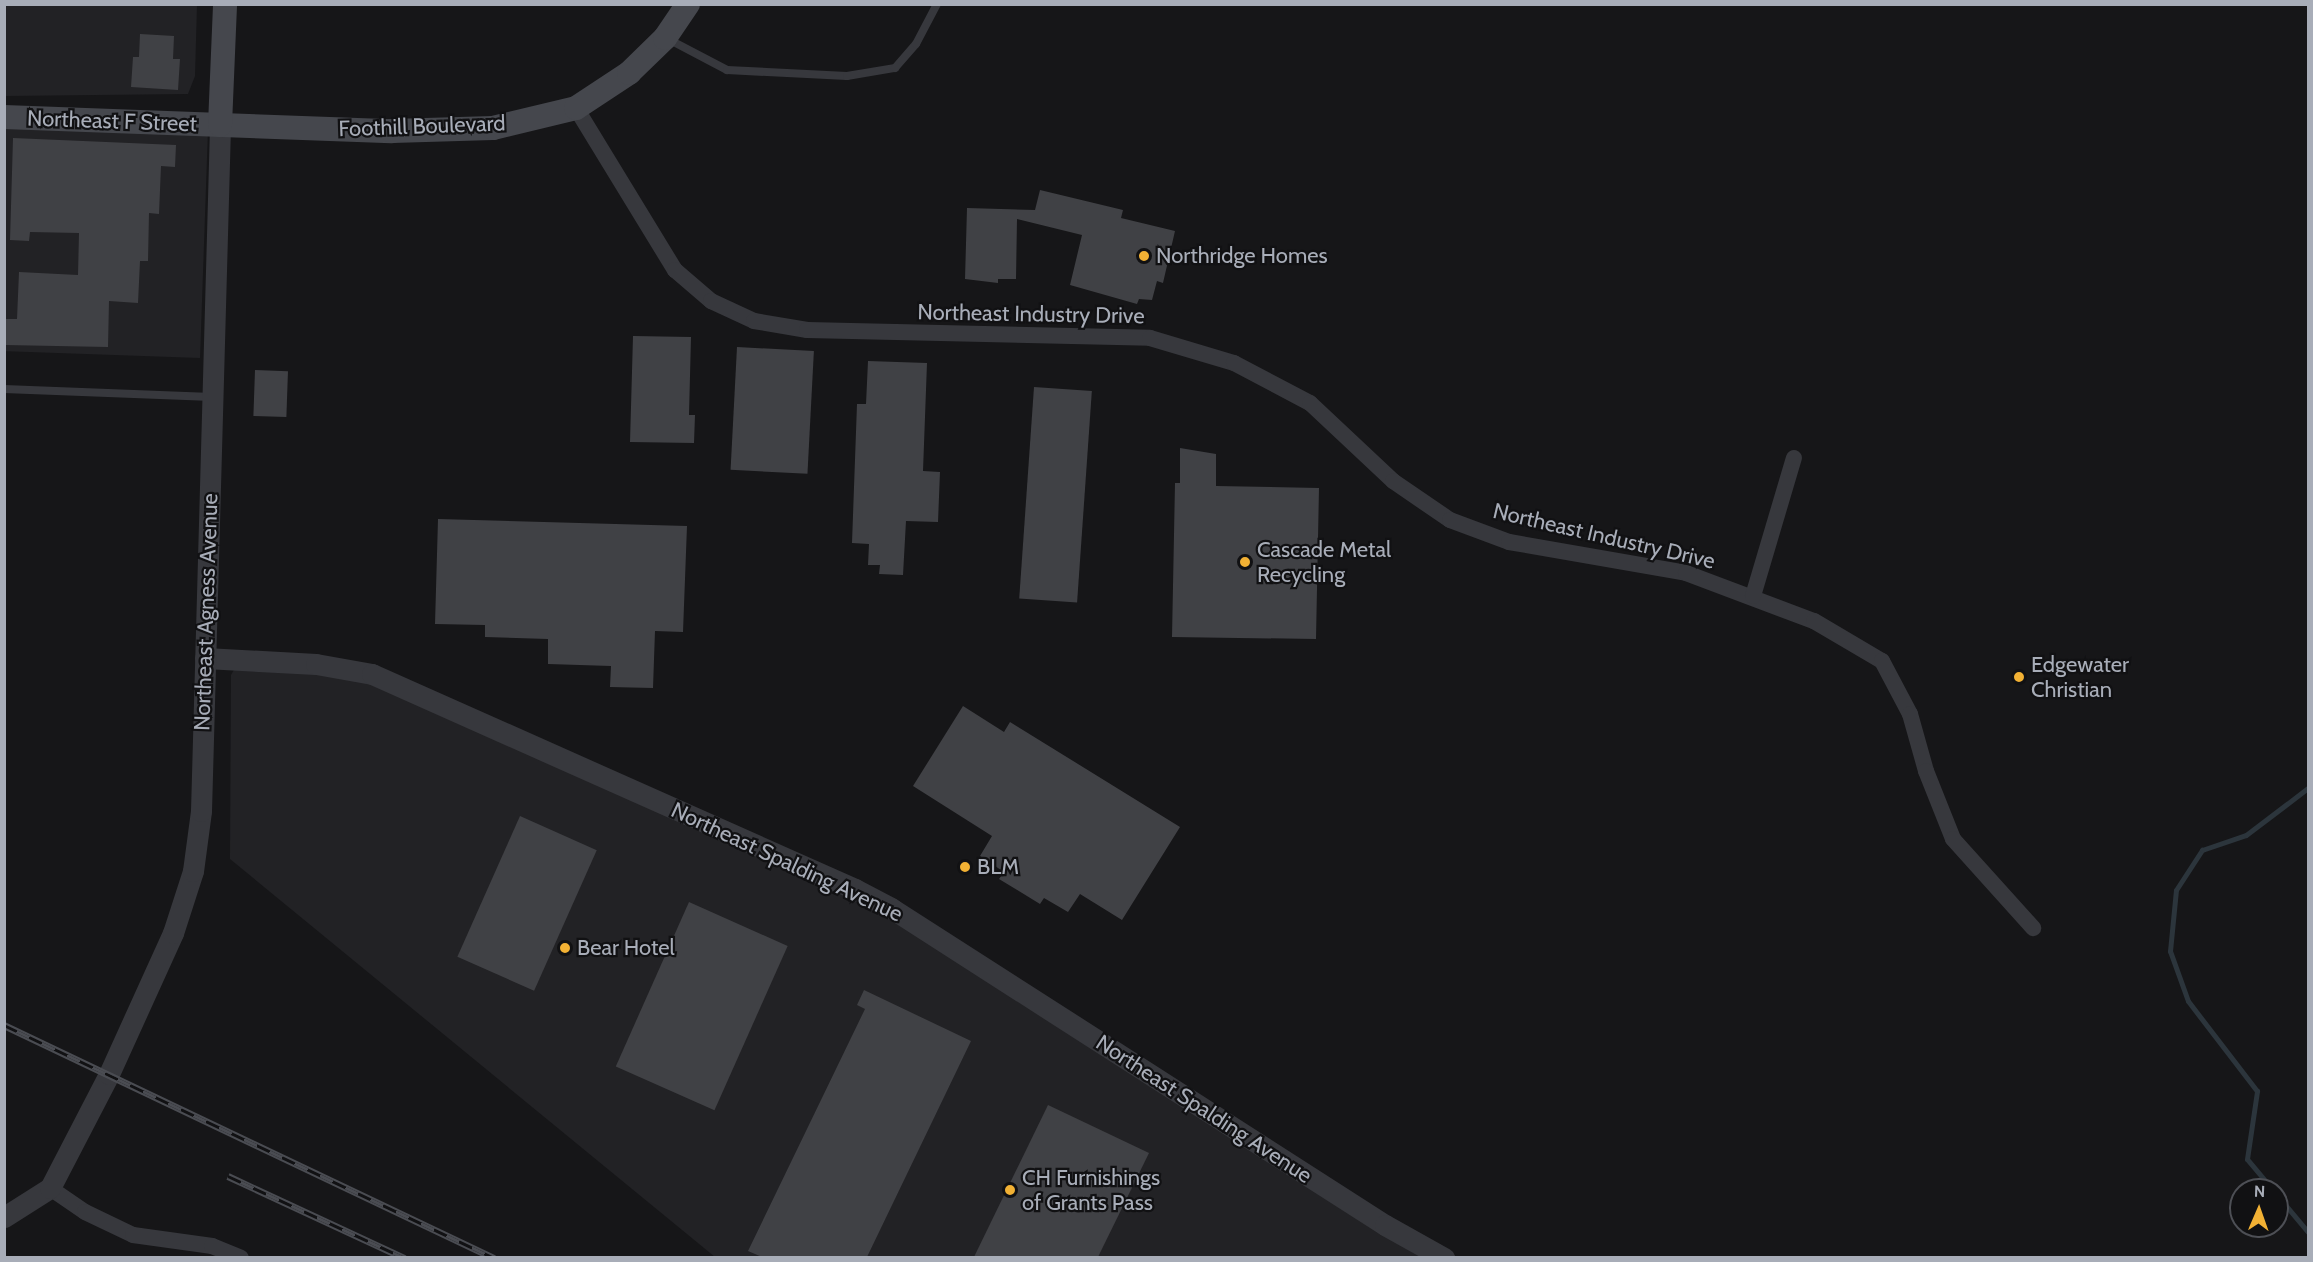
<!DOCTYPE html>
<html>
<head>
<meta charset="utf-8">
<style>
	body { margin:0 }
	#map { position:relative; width:2313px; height:1262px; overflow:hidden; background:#161618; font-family:Cabin,sans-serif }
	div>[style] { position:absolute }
	.built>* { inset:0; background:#222225; transform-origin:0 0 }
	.stream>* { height:5px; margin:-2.5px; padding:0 2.5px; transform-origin:2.5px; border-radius:2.5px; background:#2c353c }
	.building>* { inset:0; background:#404145; transform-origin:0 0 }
	.service>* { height:8px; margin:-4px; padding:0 4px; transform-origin:4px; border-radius:4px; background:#37383d }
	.minor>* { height:16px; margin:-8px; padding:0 8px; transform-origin:8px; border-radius:8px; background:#37383d }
	.tertiary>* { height:21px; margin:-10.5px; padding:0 10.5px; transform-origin:10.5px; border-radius:10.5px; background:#37383d }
	.secondary>* { height:24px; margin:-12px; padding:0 12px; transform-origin:12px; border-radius:12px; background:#45474d }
	.rail>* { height:7px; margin-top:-3.5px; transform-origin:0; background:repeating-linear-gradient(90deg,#111113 0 14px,#4a4c52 0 28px); box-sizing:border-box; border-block:2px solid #4a4c52 }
	.dots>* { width:16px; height:16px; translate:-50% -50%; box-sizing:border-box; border:3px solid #111113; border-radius:50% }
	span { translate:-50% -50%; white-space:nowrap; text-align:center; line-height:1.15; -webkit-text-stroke:4.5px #111113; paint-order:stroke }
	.street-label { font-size:22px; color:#a8adb8 }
	.poi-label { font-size:22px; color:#a8adb8 }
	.left { translate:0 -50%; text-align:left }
	.frame { position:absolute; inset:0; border:6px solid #a8adb8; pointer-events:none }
	.north { position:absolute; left:2229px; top:1178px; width:60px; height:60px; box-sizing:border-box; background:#111113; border:2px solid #4d4f55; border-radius:50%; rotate:2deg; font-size:16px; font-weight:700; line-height:24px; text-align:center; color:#a8adb8 }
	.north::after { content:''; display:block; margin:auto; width:21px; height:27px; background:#f2b134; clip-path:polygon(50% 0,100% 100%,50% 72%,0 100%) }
</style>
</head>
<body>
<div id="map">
	<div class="built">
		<i style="clip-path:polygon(5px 5px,197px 5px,195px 76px,188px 94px,5px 96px)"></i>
		<i style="left:5px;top:126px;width:203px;height:225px;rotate:2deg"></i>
		<i style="clip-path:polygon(344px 667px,855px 889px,1444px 1257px,715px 1257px,230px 859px,231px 675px,235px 668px)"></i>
	</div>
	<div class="stream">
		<i style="left:2273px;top:1190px;width:40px;rotate:-130deg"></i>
		<i style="left:2247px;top:1159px;width:69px;rotate:-81.6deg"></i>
		<i style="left:2257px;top:1091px;width:113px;rotate:-127.5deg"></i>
		<i style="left:2188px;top:1001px;width:53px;rotate:-109.8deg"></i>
		<i style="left:2170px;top:951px;width:61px;rotate:-84.4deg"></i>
		<i style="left:2176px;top:890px;width:48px;rotate:-57deg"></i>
		<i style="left:2202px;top:850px;width:46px;rotate:-18.8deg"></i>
		<i style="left:2246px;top:835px;width:78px;rotate:-37.2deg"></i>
		<i style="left:2277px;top:1195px;width:48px;rotate:50deg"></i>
	</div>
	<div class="building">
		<i style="clip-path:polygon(140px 34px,174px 36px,173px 59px,180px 59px,178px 90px,131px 87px,133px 57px,139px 57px)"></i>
		<i style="clip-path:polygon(13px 138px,176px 145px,175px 167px,161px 166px,159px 214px,149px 213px,148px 261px,140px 261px,138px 303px,109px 301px,108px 347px,5px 345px,6px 319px,17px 319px,19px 272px,78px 275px,79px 233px,30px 232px,29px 241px,10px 240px)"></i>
		<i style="clip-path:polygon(1040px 190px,1123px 210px,1121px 218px,1175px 231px,1163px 283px,1157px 281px,1152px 300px,1139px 299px,1137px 304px,1070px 285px,1082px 235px,1017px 219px,1016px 279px,998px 279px,998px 283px,965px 279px,967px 208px,1035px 210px)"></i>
		<i style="clip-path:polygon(633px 336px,691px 337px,689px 415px,695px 415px,694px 443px,630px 442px)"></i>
		<i style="left:737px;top:347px;width:77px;height:123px;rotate:3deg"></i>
		<i style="clip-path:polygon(868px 361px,927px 363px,923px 471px,940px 472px,938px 522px,906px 521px,903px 575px,879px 574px,880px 565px,868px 565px,869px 544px,852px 543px,857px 404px,866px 404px)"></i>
		<i style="left:255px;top:370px;width:33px;height:46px;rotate:2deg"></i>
		<i style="left:1034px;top:387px;width:58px;height:212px;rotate:4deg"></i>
		<i style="clip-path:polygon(1180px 448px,1216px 454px,1216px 486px,1319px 488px,1316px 639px,1172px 637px,1175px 483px,1180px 483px)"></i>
		<i style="clip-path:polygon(438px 519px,687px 526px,683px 632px,655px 631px,653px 688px,610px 687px,611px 666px,548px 664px,548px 639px,485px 637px,485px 625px,435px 624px)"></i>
		<i style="clip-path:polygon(963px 706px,1004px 732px,1010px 722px,1180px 827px,1122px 920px,1080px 894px,1068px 912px,1044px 898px,1040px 904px,999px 879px,1004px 872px,980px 856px,992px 836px,913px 786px)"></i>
		<i style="left:520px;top:816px;width:84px;height:154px;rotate:24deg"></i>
		<i style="left:689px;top:902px;width:108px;height:180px;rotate:24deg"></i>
		<i style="clip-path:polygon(864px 990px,971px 1041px,867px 1257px,762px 1257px,748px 1251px,865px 1009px,857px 1005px)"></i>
		<i style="clip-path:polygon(1048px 1105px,1149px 1153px,1098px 1257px,974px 1257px)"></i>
	</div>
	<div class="service">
		<i style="left:668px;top:39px;width:67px;rotate:27.7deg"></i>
		<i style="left:727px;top:70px;width:120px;rotate:2.9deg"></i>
		<i style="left:847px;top:76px;width:49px;rotate:-9.5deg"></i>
		<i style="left:895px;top:68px;width:32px;rotate:-49deg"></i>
		<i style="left:916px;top:44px;width:45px;rotate:-62.3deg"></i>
		<i style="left:4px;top:389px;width:208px;rotate:2.2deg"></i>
	</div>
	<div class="minor">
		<i style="left:576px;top:108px;width:190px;rotate:58.6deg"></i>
		<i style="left:675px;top:270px;width:48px;rotate:40.7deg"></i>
		<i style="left:711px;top:301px;width:47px;rotate:24.9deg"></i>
		<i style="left:754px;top:321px;width:54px;rotate:9.6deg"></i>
		<i style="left:807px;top:330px;width:343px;rotate:1.3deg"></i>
		<i style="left:1150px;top:338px;width:88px;rotate:16.6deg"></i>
		<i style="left:1234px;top:363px;width:86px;rotate:27.8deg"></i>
		<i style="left:1310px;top:403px;width:114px;rotate:43.2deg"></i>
		<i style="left:1393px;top:481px;width:69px;rotate:34.4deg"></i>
		<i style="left:1450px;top:520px;width:63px;rotate:20.4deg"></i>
		<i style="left:1509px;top:542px;width:180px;rotate:9.9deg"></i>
		<i style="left:1686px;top:573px;width:137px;rotate:20.6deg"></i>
		<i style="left:1814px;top:621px;width:79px;rotate:30.5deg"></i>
		<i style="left:1882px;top:661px;width:60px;rotate:62.2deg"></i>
		<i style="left:1910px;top:714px;width:59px;rotate:74.3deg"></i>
		<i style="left:1926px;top:771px;width:73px;rotate:68.3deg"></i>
		<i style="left:1953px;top:839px;width:120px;rotate:48deg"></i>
		<i style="left:1753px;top:596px;width:144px;rotate:-73.5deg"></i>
		<i style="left:50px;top:1188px;width:42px;rotate:34.4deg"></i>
		<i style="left:85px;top:1212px;width:53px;rotate:25.6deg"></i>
		<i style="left:133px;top:1235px;width:80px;rotate:7.9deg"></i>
		<i style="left:212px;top:1246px;width:31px;rotate:22deg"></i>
	</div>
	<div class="tertiary">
		<i style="left:205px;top:658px;width:111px;rotate:3.1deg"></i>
		<i style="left:316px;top:664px;width:57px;rotate:10.1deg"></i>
		<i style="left:372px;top:674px;width:529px;rotate:24deg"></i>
		<i style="left:855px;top:889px;width:41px;rotate:27.8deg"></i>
		<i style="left:891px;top:908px;width:587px;rotate:32.69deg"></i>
		<i style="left:1385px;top:1225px;width:68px;rotate:29.2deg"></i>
		<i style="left:4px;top:1217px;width:54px;rotate:-32.2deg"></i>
		<i style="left:50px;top:1188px;width:128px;rotate:-62.6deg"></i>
		<i style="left:109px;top:1074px;width:155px;rotate:-65.6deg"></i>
		<i style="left:173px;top:933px;width:65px;rotate:-72.1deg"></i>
		<i style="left:193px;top:871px;width:61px;rotate:-82.4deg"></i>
		<i style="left:201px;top:811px;width:686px;rotate:-88.41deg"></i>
	</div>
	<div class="secondary">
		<i style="left:4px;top:117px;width:388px;rotate:2.1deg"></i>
		<i style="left:392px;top:131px;width:101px;rotate:-1.7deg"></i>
		<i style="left:493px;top:128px;width:85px;rotate:-13.5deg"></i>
		<i style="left:576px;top:108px;width:64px;rotate:-33.4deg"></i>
		<i style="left:629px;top:73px;width:50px;rotate:-44.2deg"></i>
		<i style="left:665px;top:38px;width:41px;rotate:-55.9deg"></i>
		<i style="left:220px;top:125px;width:121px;rotate:-87.6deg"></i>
	</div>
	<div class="rail">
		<i style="left:4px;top:1025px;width:543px;rotate:25.43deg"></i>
		<i style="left:228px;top:1176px;width:195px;rotate:24.9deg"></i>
	</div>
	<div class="dots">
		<i style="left:1144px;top:256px;background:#f2b134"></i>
		<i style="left:1245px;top:562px;background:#f2b134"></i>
		<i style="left:2019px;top:677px;background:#f2b134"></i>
		<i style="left:965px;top:867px;background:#f2b134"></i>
		<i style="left:565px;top:948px;background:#f2b134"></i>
		<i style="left:1010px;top:1190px;background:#f2b134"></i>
	</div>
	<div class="street-label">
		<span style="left:112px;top:121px;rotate:2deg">Northeast F Street</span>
		<span style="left:422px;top:126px;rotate:-2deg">Foothill Boulevard</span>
		<span style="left:1031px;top:314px;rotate:1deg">Northeast Industry Drive</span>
		<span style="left:1604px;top:536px;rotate:13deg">Northeast Industry Drive</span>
		<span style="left:206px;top:612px;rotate:-88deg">Northeast Agness Avenue</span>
		<span style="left:787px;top:862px;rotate:25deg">Northeast Spalding Avenue</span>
		<span style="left:1204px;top:1109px;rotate:33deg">Northeast Spalding Avenue</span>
	</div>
	<div class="poi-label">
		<span class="left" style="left:1156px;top:256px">Northridge Homes</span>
		<span class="left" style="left:1257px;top:562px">Cascade Metal<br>Recycling</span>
		<span class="left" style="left:2031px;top:677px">Edgewater<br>Christian</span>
		<span class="left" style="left:977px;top:867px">BLM</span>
		<span class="left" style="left:577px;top:948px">Bear Hotel</span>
		<span class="left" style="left:1022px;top:1190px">CH Furnishings<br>of Grants Pass</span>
	</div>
	<div class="frame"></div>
	<div class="north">N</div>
</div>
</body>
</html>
